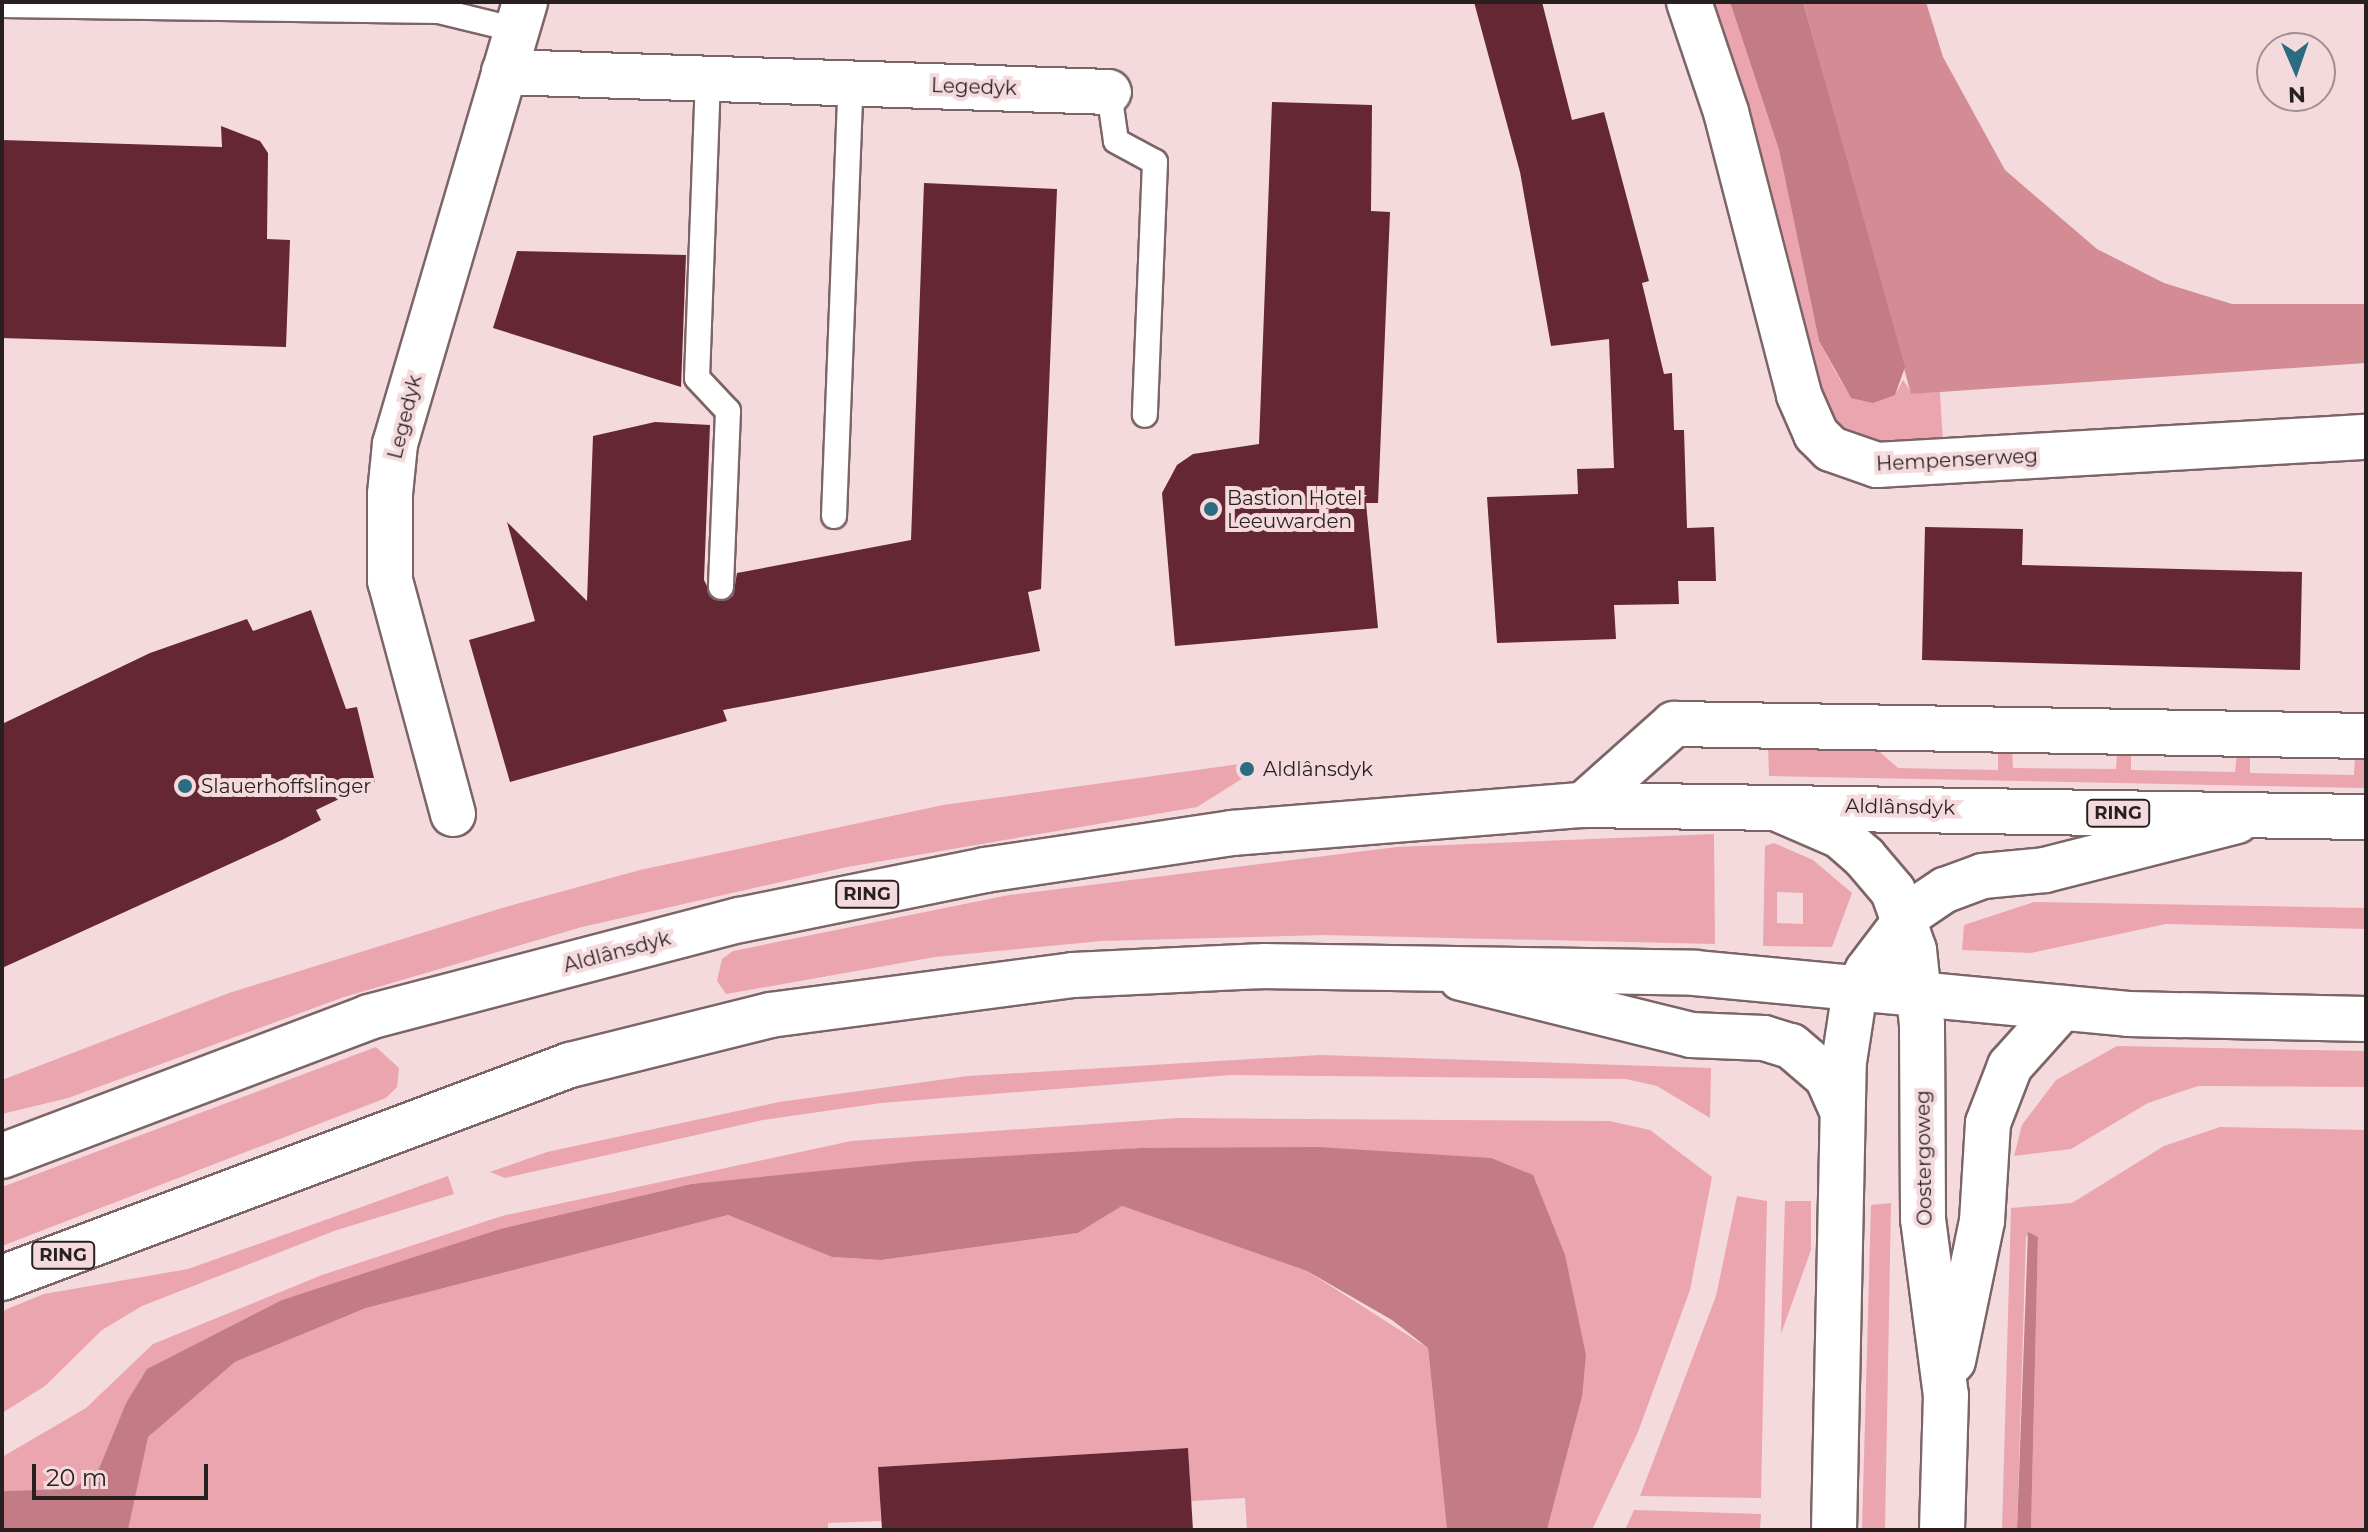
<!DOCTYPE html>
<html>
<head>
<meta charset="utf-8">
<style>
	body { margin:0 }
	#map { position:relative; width:2368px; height:1532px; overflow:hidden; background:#f4dadd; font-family:Montserrat,sans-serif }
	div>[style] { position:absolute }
	.green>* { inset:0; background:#eba5ae }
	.forest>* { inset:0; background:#d38b94 }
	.water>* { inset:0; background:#c37c86 }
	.building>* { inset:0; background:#642733 }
	.roads { filter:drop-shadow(2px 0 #7b6567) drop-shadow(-2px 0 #7b6567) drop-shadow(0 2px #7b6567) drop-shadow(0 -2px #7b6567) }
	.lane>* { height:24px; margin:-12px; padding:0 12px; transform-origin:12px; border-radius:12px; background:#fff }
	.street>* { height:44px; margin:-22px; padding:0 22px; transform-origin:22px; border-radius:22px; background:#fff }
	.secondary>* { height:44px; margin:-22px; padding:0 22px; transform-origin:22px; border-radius:22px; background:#fff }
	.primary>* { height:44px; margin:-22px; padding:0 22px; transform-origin:22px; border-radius:22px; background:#fff }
	.dots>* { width:22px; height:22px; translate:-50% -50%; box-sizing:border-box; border:4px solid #f4dadd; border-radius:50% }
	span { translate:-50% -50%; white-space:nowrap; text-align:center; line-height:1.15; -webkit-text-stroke:8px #f4dadd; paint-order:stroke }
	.shield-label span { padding:2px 6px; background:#f4dadd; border:2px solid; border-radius:6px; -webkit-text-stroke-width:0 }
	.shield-label { font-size:18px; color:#281f20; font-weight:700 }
	.street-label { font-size:20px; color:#281f20 }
	.poi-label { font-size:20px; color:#281f20 }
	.left { translate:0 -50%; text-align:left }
	.frame { position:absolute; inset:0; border:4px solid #281f20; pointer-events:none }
	.north { position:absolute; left:2256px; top:32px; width:80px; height:80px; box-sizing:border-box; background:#f4dadd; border:2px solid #a28f91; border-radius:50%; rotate:178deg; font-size:22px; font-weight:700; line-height:32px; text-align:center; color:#281f20 }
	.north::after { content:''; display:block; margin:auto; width:28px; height:36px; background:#2b6c80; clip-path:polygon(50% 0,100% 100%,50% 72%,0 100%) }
	.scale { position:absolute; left:32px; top:1464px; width:176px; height:36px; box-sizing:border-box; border:4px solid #281f20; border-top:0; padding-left:10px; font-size:24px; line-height:28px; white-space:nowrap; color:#281f20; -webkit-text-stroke:6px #f4dadd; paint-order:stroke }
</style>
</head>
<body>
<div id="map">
	<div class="green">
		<i style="clip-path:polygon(1706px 2px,1730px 2px,1779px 150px,1819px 341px,1836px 373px,1851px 398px,1895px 395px,1903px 380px,1912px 393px,1940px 392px,1943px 441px,1861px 445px,1823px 415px)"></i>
		<i style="clip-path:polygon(1768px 745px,1872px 745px,1898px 768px,1998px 770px,1998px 749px,2012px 748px,2013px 768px,2116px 769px,2117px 752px,2131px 751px,2131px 770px,2235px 772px,2237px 753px,2250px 754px,2250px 773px,2354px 775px,2355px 757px,2366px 753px,2366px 788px,1769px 776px)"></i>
		<i style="clip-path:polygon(1247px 763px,1248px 775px,1197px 807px,847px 867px,582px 927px,344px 997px,68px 1098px,2px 1114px,2px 1080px,229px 993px,502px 908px,640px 870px,943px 805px)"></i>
		<i style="clip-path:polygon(1714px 834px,1715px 944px,1323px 935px,1101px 941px,935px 957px,726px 994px,717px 981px,722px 959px,733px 951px,1009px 895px,1397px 847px)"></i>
		<i style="clip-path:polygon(evenodd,1774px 843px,1813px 860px,1852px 893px,1832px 947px,1763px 946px,1765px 846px,1774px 843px,1777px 892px,1803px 893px,1803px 924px,1777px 923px,1777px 892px)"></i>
		<i style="clip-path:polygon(2034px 902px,2366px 908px,2366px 929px,2166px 924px,2031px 953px,1962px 950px,1964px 925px)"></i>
		<i style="clip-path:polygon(2117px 1046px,2366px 1051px,2366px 1087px,2198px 1086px,2148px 1103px,2071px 1149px,2014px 1156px,2022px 1125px,2056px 1080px)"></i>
		<i style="clip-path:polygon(376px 1047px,399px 1068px,397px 1087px,386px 1098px,2px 1246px,2px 1187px)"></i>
		<i style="clip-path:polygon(1320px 1055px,1711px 1068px,1710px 1118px,1657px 1086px,1626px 1079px,1231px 1075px,881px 1103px,763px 1120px,505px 1178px,490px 1172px,547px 1152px,779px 1102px,968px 1076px)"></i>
		<i style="clip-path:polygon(1178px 1118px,1609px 1121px,1650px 1130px,1712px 1177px,1690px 1290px,1638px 1432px,1592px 1530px,1547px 1530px,1582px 1397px,1140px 1148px,691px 1184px,500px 1229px,283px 1300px,148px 1369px,126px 1403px,97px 1473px,71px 1489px,2px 1491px,2px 1457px,86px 1408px,153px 1344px,322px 1275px,502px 1216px,851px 1141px)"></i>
		<i style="clip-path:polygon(2220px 1127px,2366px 1130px,2366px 1530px,2031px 1530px,2038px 1237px,2026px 1236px,2017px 1530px,2002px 1530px,2011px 1208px,2072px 1203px,2164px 1146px)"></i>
		<i style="clip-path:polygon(448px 1176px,454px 1194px,334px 1231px,142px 1306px,102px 1330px,45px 1386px,2px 1413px,2px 1312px,7px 1309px,44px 1294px,188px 1269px)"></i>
		<i style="clip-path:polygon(1737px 1196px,1767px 1201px,1761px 1498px,1640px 1496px,1716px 1296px)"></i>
		<i style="clip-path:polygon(1785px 1201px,1811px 1201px,1811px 1250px,1781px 1334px)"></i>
		<i style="clip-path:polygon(1891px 1203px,1885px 1530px,1862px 1530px,1871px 1205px)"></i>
		<i style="clip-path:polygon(1122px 1206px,1307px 1271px,1428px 1348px,1447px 1530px,1247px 1530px,1245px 1498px,1191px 1501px,1188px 1448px,879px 1467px,881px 1521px,828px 1523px,828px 1530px,128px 1530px,147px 1437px,235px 1362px,366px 1308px,728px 1215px,832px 1257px,881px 1260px,1078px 1233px)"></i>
		<i style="clip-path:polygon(1634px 1510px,1761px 1514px,1760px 1530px,1625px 1530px)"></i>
	</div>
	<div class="forest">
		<i style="clip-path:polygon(1803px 2px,1926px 2px,1943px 57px,2005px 170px,2097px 249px,2164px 283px,2232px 304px,2366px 304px,2366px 363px,1911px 394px)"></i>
	</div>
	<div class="water">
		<i style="clip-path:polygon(1730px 2px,1803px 2px,1905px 367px,1895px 395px,1873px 403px,1851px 398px,1819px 341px,1779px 150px)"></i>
		<i style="clip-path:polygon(1318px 1147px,1491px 1158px,1533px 1175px,1565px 1255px,1586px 1355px,1582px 1397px,1547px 1530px,1447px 1530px,1428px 1348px,1392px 1320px,1307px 1271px,1122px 1206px,1078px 1233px,881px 1260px,832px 1257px,728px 1215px,366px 1308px,235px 1362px,148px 1437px,128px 1530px,2px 1530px,2px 1491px,71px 1489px,97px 1473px,126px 1403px,147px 1369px,282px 1300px,500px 1229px,691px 1184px,919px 1161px,1140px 1148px)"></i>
		<i style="clip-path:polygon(2028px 1232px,2038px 1237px,2031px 1530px,2017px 1530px)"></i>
	</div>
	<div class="building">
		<i style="clip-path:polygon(1474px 2px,1542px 2px,1572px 120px,1604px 112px,1649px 281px,1642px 283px,1664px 374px,1672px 373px,1674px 430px,1684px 430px,1687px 528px,1714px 527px,1716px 581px,1678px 581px,1679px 604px,1614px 605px,1616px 639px,1497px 643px,1487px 497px,1578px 494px,1577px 469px,1614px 468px,1609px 339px,1551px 346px,1520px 172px)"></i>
		<i style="clip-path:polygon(1272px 102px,1372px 105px,1371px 211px,1390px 212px,1378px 503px,1366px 503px,1378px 628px,1175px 646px,1162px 493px,1177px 465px,1193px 454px,1259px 444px)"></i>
		<i style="clip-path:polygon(221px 126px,260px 141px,268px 153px,267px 239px,290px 240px,286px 347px,2px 338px,2px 140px,222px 147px)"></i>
		<i style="clip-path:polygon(924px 183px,1057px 189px,1041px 589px,1028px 592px,1040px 651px,723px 710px,727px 721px,510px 782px,469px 640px,535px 621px,507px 522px,587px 601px,593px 436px,655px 422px,710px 425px,704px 580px,714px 600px,733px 596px,737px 573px,911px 540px)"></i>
		<i style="clip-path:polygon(517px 251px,686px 255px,681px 387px,493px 328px)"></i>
		<i style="clip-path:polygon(1925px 527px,2023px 529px,2022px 565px,2302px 572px,2300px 670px,1922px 660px)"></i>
		<i style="clip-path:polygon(311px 610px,346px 709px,357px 707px,375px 782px,316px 810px,321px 820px,282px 840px,2px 968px,2px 724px,150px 653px,247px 619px,253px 631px)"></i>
		<i style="clip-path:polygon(1188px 1448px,1193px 1530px,882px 1530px,878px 1467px)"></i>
	</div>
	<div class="roads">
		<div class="lane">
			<i style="left:2px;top:5px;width:437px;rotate:0.8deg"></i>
			<i style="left:439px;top:11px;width:80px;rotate:13.7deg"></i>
			<i style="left:708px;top:78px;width:300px;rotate:92.1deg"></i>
			<i style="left:697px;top:378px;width:45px;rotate:46.8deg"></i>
			<i style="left:728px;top:411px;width:176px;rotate:92.3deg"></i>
			<i style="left:1109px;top:92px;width:49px;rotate:81.9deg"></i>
			<i style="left:1116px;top:141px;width:44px;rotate:28.3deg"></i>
			<i style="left:1155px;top:162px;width:253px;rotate:92.3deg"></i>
			<i style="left:834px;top:516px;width:433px;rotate:-87.8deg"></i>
		</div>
		<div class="street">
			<i style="left:1689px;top:2px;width:116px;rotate:71.4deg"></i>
			<i style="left:1726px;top:112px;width:292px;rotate:75.5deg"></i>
			<i style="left:1799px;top:395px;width:43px;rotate:66.4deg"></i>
			<i style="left:1816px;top:434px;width:21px;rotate:45deg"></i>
			<i style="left:1831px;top:449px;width:49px;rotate:19.2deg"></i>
			<i style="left:1877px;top:465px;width:490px;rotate:-3.3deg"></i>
			<i style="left:504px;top:72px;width:605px;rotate:1.89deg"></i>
			<i style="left:1674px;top:724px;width:692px;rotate:0.99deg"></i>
			<i style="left:453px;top:814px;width:241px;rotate:-105.1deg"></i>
			<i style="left:390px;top:581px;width:87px;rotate:-90deg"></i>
			<i style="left:390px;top:494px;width:50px;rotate:-84.3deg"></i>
			<i style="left:395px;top:444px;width:461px;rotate:-73.6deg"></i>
		</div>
		<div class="secondary">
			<i style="left:1778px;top:809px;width:68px;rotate:23.5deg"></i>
			<i style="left:1840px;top:836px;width:33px;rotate:41deg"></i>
			<i style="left:1865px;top:858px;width:43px;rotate:49.7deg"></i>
			<i style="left:1893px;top:891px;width:63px;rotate:70.4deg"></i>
			<i style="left:1914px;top:950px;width:75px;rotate:83.9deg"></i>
			<i style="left:1922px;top:1025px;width:194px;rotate:89.7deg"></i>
			<i style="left:1923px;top:1219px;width:177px;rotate:82.6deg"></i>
			<i style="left:1946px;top:1395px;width:135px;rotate:91.7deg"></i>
			<i style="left:1461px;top:978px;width:237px;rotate:13.9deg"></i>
			<i style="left:1691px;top:1035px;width:73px;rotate:2.4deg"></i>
			<i style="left:1764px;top:1038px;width:28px;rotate:17deg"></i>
			<i style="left:1791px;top:1046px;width:48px;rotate:40.7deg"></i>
			<i style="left:1827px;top:1077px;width:36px;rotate:66deg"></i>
			<i style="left:1953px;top:1361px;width:143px;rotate:-78.3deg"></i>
			<i style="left:1982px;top:1221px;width:98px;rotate:-86.5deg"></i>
			<i style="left:1988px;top:1123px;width:61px;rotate:-68.9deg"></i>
			<i style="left:2010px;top:1066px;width:78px;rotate:-48.1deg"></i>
			<i style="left:1834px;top:1530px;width:468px;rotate:-88.8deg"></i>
			<i style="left:1844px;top:1062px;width:60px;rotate:-81.3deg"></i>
			<i style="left:1853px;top:1003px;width:35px;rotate:-66deg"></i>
			<i style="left:1867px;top:971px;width:74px;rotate:-52.7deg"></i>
			<i style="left:1912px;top:912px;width:40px;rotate:-34deg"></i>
			<i style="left:1945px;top:890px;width:40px;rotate:-20.2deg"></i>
			<i style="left:1983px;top:876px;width:62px;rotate:-5.5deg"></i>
			<i style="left:2045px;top:870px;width:198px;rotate:-14.3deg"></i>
		</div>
		<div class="primary">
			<i style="left:1583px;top:805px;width:122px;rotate:-41.7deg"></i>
			<i style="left:2px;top:1156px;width:392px;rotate:-20.7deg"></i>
			<i style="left:369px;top:1017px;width:383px;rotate:-14.7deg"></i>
			<i style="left:740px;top:920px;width:250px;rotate:-11.5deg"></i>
			<i style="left:985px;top:870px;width:250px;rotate:-8.5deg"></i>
			<i style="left:1232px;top:833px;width:352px;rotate:-4.6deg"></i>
			<i style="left:1583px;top:805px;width:783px;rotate:0.88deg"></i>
			<i style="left:2px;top:1278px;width:607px;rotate:-20.56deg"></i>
			<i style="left:570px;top:1065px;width:206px;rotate:-14deg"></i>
			<i style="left:770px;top:1015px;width:306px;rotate:-7.5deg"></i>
			<i style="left:1073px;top:975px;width:192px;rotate:-2.7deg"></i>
			<i style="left:1265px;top:966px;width:430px;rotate:0.9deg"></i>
			<i style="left:1695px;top:973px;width:435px;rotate:5.4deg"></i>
			<i style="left:2128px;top:1014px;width:238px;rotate:1.2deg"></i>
		</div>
	</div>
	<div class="dots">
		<i style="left:1211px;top:509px;background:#2b6c80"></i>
		<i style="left:1247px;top:769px;background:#2b6c80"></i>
		<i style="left:185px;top:786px;background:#2b6c80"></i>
	</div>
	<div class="shield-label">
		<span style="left:2118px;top:813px">RING</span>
		<span style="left:867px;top:894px">RING</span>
		<span style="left:63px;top:1255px">RING</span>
	</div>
	<div class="street-label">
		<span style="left:974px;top:87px;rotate:2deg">Legedyk</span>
		<span style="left:405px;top:417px;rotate:-76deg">Legedyk</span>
		<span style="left:1957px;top:460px;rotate:-3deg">Hempenserweg</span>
		<span style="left:1900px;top:807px;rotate:1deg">Aldlânsdyk</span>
		<span style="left:617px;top:952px;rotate:-15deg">Aldlânsdyk</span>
		<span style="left:1924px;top:1158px;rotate:-91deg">Oostergoweg</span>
	</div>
	<div class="poi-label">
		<span class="left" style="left:1227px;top:510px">Bastion Hotel<br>Leeuwarden</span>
		<span class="left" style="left:1263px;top:769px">Aldlânsdyk</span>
		<span class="left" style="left:201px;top:786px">Slauerhoffslinger</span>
	</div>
	<div class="frame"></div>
	<div class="north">N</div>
	<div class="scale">20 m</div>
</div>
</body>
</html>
